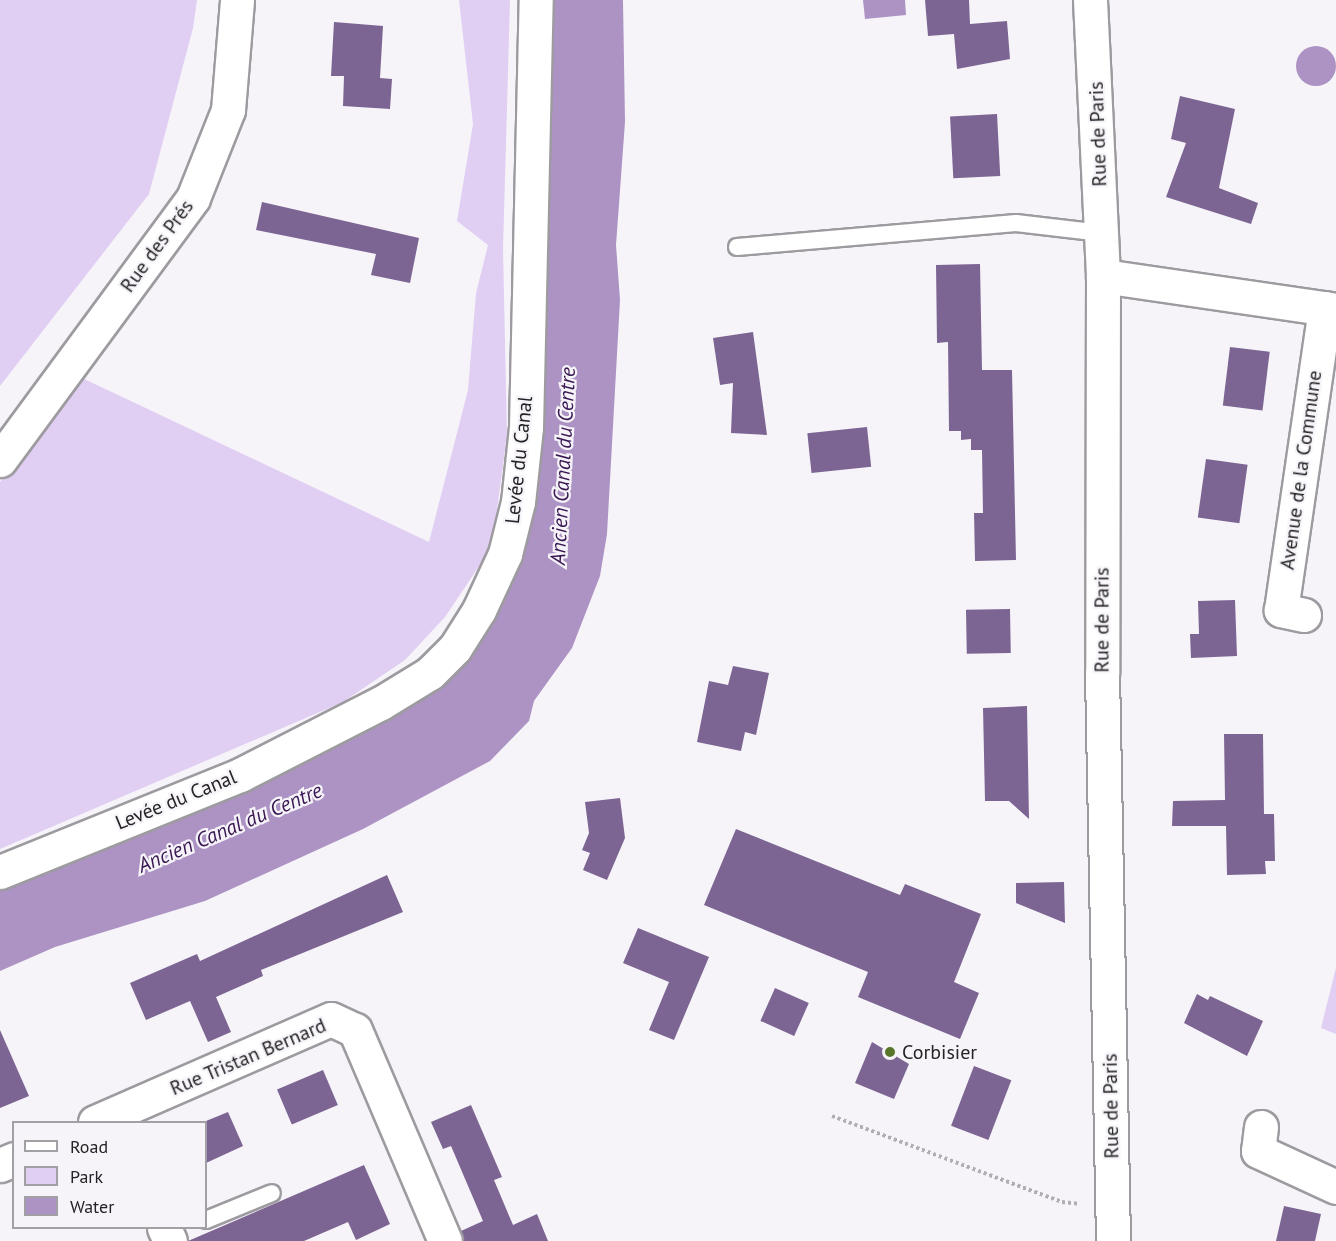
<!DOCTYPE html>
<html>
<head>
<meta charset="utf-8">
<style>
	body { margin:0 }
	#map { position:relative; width:1336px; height:1241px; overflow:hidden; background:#f6f4f9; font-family:"PT Sans",sans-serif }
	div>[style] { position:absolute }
	.green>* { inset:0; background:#e0cef3 }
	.water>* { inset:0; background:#ac93c4 }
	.round { border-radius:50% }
	.building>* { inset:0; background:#7c6593; transform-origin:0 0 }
	.path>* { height:4px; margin-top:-2px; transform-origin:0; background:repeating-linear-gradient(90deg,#b0aeb2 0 3px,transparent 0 6px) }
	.roads { filter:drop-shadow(2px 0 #9d9b9f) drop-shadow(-2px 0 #9d9b9f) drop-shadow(0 2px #9d9b9f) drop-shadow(0 -2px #9d9b9f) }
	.service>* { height:16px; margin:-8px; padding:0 8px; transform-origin:8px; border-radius:8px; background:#fff }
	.minor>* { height:33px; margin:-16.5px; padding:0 16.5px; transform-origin:16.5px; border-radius:16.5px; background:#fff }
	.secondary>* { height:33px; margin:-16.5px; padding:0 16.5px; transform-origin:16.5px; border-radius:16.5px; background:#fff }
	.dots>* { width:16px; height:16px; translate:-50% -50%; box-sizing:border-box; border:3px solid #f6f4f9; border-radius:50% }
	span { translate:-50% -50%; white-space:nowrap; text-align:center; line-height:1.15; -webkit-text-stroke:4.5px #f6f4f9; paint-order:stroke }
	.street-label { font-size:20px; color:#242325 }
	.poi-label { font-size:20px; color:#242325 }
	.left { translate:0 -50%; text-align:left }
	.water-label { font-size:21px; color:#391752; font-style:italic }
	.legend { position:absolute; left:12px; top:1121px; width:195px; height:108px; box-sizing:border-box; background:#f6f4f9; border:2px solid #a2a0a4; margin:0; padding:8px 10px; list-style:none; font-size:18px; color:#242325 }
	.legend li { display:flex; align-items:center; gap:12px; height:30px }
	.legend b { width:30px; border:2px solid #a2a0a4 }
</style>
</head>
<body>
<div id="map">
	<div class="green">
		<i style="clip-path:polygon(0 0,197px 0,193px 28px,149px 194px,0 386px)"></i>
		<i style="clip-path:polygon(459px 0,510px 0,503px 249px,507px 435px,492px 547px,445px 617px,405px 660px,343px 702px,0 849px,0 482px,80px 377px,429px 542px,468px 390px,476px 293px,488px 245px,457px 221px,473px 124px)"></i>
		<i style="clip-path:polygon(1336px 968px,1336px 1034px,1321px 1028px)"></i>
	</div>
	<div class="water">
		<i style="clip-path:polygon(547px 0,623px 0,625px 122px,616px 245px,620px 300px,607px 534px,600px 576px,572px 648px,534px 701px,529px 721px,490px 761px,363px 829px,205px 901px,55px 947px,0 971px,0 886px,367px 723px,504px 590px)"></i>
		<i style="clip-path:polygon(863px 0,905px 0,906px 15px,865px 19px)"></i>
		<i class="round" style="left:1296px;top:46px;width:40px;height:40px"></i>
	</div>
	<div class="building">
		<i style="clip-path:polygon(925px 0,969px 0,970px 24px,1007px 21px,1010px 59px,957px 69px,954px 34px,928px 36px)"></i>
		<i style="clip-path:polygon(334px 22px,383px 26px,380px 78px,392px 79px,390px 109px,343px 106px,344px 76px,331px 76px)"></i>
		<i style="clip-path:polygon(1180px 96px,1235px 109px,1219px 188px,1258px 203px,1251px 224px,1166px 197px,1186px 143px,1171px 139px)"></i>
		<i style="left:997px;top:114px;width:62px;height:47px;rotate:87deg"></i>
		<i style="clip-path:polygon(262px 202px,419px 238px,410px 283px,371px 275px,376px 254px,256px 230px)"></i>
		<i style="clip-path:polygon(980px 264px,982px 370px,1012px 370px,1016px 560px,975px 561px,974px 513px,983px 513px,982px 450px,971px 450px,971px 439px,961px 440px,961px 431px,949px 431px,948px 342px,937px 343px,936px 265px)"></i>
		<i style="clip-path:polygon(753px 332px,767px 435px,731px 433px,733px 383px,720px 385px,713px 338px)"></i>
		<i style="left:1230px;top:347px;width:40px;height:59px;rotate:7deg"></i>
		<i style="left:867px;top:427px;width:40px;height:60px;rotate:84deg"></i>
		<i style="left:1206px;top:459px;width:42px;height:59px;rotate:8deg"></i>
		<i style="clip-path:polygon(1235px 600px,1237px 656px,1191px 658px,1190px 634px,1199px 634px,1198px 601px)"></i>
		<i style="left:1010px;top:609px;width:44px;height:44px;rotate:89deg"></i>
		<i style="clip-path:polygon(733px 666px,769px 673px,756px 735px,745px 732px,741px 751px,697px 742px,709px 681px,728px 685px)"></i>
		<i style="clip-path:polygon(1027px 706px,1029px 819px,1009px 801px,985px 801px,983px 708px)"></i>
		<i style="clip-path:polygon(1224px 734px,1263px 734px,1264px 814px,1274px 814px,1275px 861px,1265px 861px,1266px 874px,1227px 875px,1226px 826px,1172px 826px,1173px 801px,1225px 800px)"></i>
		<i style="clip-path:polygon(620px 798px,625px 838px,607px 880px,583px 870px,590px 853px,582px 850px,589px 833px,585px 802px)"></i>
		<i style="clip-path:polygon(736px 829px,900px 895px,905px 884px,981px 914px,954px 982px,979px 993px,960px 1039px,858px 997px,868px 972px,704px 905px)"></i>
		<i style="clip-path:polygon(387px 875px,403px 912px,261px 970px,263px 976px,216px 997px,231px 1032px,208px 1042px,190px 1001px,146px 1020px,130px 983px,197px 954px,200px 961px)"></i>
		<i style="clip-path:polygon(1064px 882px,1065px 923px,1016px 903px,1016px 883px)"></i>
		<i style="clip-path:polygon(638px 928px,709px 957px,674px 1040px,649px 1030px,669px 982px,623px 963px)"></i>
		<i style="left:775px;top:988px;width:37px;height:36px;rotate:24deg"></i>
		<i style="clip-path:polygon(1197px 994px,1208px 1000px,1210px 996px,1263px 1021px,1247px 1056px,1184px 1023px)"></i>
		<i style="clip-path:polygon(0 1030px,29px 1096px,0 1108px)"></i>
		<i style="clip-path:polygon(872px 1042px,909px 1064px,894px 1099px,855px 1083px)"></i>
		<i style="left:974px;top:1066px;width:40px;height:64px;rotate:21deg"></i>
		<i style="left:323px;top:1070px;width:38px;height:50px;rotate:67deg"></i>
		<i style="clip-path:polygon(471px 1105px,502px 1177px,494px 1180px,513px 1225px,537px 1214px,548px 1241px,463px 1241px,461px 1231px,483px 1221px,451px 1146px,443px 1149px,431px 1122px)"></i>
		<i style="clip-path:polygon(228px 1112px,243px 1146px,206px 1163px,206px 1121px)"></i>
		<i style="clip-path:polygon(364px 1165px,390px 1224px,356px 1240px,348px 1222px,304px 1241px,188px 1241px)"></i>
		<i style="clip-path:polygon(1284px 1206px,1321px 1214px,1315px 1241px,1276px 1241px)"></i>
	</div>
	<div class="path">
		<i style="left:832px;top:1116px;width:246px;rotate:20.5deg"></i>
		<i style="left:1062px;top:1202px;width:18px;rotate:6deg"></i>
	</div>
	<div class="roads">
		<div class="service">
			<i style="left:737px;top:247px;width:280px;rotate:-4.9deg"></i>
			<i style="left:1016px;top:223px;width:86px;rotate:6.7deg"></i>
			<i style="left:206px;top:1220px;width:71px;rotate:-22.2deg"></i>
		</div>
		<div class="minor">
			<i style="left:1103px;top:276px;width:235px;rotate:8.3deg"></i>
			<i style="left:0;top:460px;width:325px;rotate:-53.6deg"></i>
			<i style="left:193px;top:198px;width:95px;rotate:-68.3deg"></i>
			<i style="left:228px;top:110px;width:110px;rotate:-85.3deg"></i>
			<i style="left:1304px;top:615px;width:24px;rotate:-168deg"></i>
			<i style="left:1281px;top:610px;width:305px;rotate:-81.7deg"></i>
			<i style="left:0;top:872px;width:259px;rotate:-22deg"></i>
			<i style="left:240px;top:775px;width:158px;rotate:-27.1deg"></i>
			<i style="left:381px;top:703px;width:57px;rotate:-31.5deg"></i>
			<i style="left:430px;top:673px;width:35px;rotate:-45deg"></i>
			<i style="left:455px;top:648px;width:45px;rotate:-57.7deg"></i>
			<i style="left:479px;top:610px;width:62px;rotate:-65.1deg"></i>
			<i style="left:505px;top:554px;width:54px;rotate:-76deg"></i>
			<i style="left:518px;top:502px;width:75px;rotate:-83.9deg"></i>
			<i style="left:526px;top:427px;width:427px;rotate:-88.7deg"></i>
			<i style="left:95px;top:1122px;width:257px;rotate:-23.6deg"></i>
			<i style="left:331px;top:1019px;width:26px;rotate:25deg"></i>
			<i style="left:355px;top:1030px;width:229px;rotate:66.9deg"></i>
			<i style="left:1261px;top:1127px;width:24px;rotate:97deg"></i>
			<i style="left:1258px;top:1151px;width:86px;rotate:24.8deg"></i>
			<i style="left:0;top:1165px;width:15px;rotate:-23deg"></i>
			<i style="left:164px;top:1228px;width:14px;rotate:65deg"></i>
		</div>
		<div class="secondary">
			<i style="left:1090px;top:0;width:276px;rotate:87.3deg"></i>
			<i style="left:1103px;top:276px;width:397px;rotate:90.1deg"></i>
			<i style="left:1102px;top:673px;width:568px;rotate:88.89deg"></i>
		</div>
	</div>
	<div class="dots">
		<i style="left:890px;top:1052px;background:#58752a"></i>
	</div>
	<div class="street-label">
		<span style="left:1098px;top:134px;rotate:-92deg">Rue de Paris</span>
		<span style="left:157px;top:246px;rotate:-54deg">Rue des Prés</span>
		<span style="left:519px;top:460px;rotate:-84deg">Levée du Canal</span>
		<span style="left:1301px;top:470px;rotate:-82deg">Avenue de la Commune</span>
		<span style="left:1102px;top:620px;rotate:-90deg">Rue de Paris</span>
		<span style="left:176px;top:800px;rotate:-22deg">Levée du Canal</span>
		<span style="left:248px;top:1057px;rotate:-23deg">Rue Tristan Bernard</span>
		<span style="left:1111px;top:1106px;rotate:-91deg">Rue de Paris</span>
	</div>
	<div class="poi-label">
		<span class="left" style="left:902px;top:1052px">Corbisier</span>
	</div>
	<div class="water-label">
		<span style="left:563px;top:466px;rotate:-87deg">Ancien Canal du Centre</span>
		<span style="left:230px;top:828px;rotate:-23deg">Ancien Canal du Centre</span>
	</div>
	<ul class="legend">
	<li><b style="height:8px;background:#fff"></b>Road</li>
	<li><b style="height:16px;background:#e0cef3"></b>Park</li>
	<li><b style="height:16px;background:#ac93c4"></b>Water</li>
	</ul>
</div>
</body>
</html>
